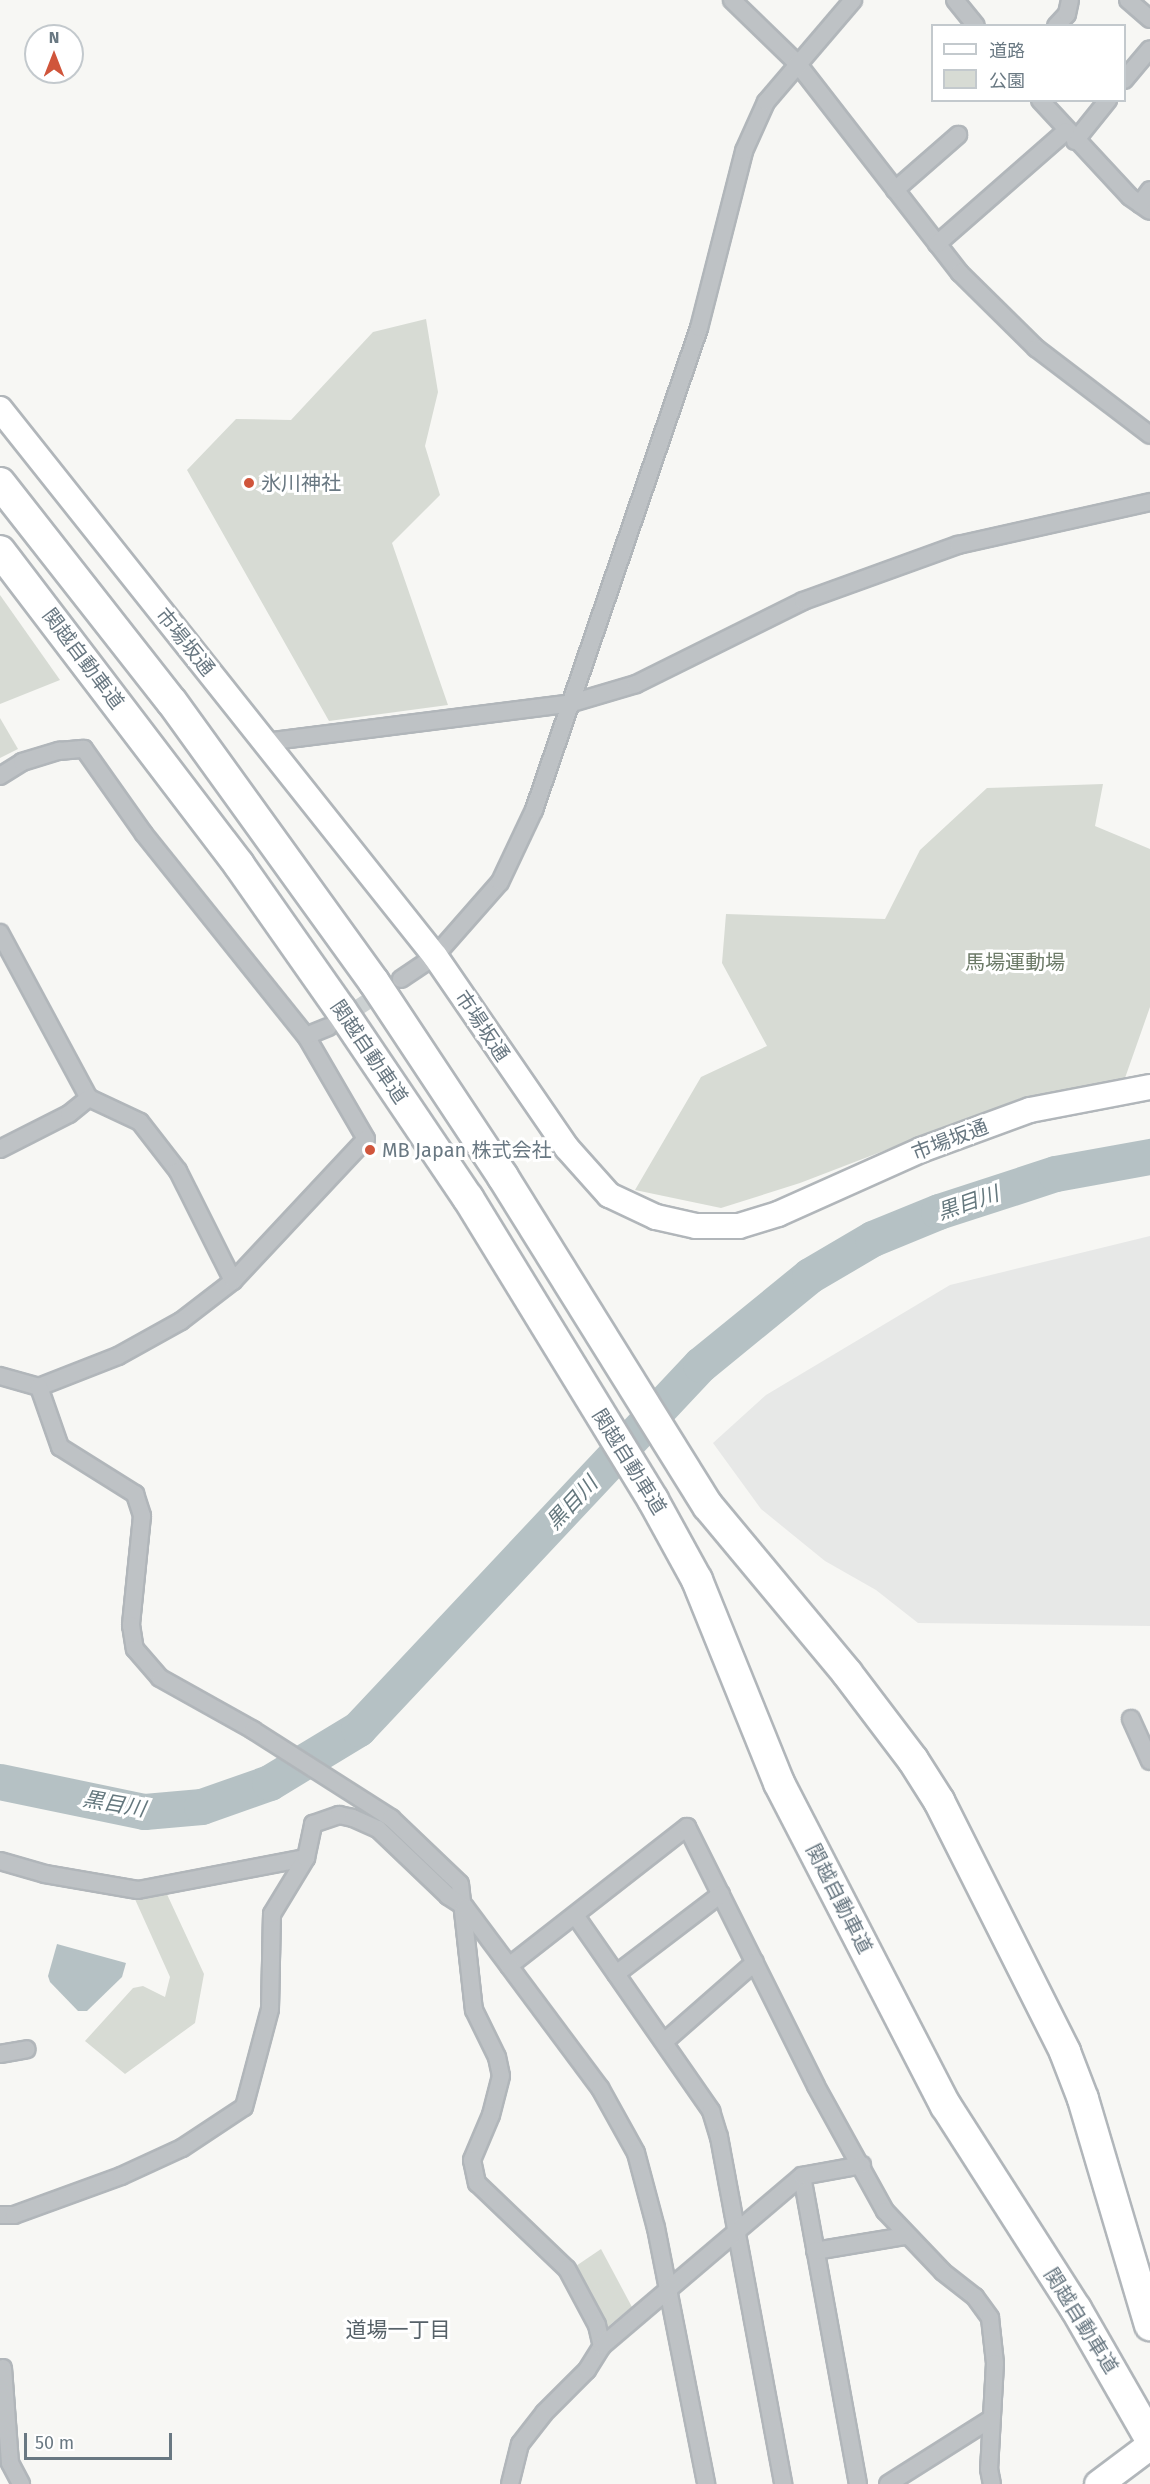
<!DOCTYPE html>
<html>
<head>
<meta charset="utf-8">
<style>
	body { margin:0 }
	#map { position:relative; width:1150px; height:2484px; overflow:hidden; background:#f7f7f4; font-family:"Fira Sans","Noto Sans JP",sans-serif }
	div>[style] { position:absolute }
	.built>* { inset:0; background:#e7e8e7 }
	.green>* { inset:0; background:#d7dbd4 }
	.water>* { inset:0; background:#b5c1c4 }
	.river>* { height:36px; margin:-18px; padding:0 18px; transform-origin:18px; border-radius:18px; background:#b5c1c4 }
	.street-tunnel>* { height:16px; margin-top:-8px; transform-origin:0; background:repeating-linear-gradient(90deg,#ccd1d2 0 16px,transparent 0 24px) }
	.roads { filter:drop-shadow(2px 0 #b1b6ba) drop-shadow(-2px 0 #b1b6ba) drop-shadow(0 2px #b1b6ba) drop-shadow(0 -2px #b1b6ba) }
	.street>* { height:16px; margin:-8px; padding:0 8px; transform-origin:8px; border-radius:8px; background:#bec2c5 }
	.secondary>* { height:24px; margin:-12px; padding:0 12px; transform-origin:12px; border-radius:12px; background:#fff }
	.primary>* { height:27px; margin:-13.5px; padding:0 13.5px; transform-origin:13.5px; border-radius:13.5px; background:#fff }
	.highway>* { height:30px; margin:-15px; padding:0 15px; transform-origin:15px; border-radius:15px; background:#fff }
	.dots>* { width:16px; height:16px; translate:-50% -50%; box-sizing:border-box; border:3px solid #fff; border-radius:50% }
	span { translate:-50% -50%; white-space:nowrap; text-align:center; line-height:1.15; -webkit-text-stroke:6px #fff; paint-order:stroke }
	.poi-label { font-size:20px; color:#697882 }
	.left { translate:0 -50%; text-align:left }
	.street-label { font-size:20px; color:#697882 }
	.park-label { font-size:20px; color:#6c7a67 }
	.water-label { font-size:21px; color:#65787e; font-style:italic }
	.neighbourhood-label { font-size:21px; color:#566168 }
	.legend { position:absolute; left:931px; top:24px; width:195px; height:78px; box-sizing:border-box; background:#fff; border:2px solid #c3c9cd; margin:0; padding:8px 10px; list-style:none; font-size:18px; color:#697882 }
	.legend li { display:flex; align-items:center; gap:12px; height:30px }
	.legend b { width:30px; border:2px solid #c3c9cd }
	.north { position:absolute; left:24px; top:24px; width:60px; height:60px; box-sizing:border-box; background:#fff; border:2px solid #c3c9cd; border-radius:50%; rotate:0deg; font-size:16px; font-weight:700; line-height:24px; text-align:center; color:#697882 }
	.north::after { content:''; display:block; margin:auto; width:21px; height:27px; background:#d0553b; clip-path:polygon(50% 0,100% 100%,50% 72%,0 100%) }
	.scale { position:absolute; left:24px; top:2433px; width:148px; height:27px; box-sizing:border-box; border:3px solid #697882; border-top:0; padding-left:8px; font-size:18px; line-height:21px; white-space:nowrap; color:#697882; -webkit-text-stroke:4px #fff; paint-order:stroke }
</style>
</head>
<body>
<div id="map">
	<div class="built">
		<i style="clip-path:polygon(1150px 1236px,1150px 1626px,918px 1623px,876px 1590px,825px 1561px,761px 1509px,713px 1443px,766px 1395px,950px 1285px)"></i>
	</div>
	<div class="green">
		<i style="clip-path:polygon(426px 319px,438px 392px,425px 446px,440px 495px,392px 543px,448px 705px,329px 721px,187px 470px,236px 419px,291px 420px,373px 332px)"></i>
		<i style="clip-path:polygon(0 595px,60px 680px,0 704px)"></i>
		<i style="clip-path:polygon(0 718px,18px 749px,0 758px)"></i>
		<i style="clip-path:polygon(1103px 784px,1095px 826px,1150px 849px,1150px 1007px,1125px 1078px,1021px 1098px,800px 1183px,721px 1208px,635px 1190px,701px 1077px,767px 1046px,722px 963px,726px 914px,885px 919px,920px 850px,987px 788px)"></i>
		<i style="clip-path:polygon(165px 1890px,204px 1974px,195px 2023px,125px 2074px,85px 2041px,133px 1988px,143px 1986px,165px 1997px,170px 1977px,134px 1897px)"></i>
		<i style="clip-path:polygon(601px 2249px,632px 2307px,606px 2328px,573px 2268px)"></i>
	</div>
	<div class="water">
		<i style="clip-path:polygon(57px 1944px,126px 1963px,122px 1977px,87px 2011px,78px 2011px,50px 1982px,48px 1976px)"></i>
	</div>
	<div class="river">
		<i style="left:0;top:1782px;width:148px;rotate:11.7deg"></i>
		<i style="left:145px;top:1812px;width:57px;rotate:-5deg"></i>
		<i style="left:202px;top:1807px;width:72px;rotate:-19.4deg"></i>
		<i style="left:270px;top:1783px;width:104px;rotate:-31.2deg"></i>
		<i style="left:359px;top:1729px;width:499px;rotate:-46.8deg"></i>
		<i style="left:701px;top:1365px;width:141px;rotate:-39.2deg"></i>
		<i style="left:810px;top:1276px;width:73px;rotate:-30.4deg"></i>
		<i style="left:873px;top:1239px;width:71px;rotate:-22.2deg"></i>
		<i style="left:939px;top:1212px;width:123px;rotate:-18deg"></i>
		<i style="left:1056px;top:1174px;width:96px;rotate:-10.3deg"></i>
	</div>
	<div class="street-tunnel">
		<i style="left:339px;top:1020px;width:59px;rotate:-33.1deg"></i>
	</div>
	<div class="roads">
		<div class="street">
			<i style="left:732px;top:0;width:91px;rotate:44.1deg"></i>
			<i style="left:797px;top:63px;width:266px;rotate:52.2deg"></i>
			<i style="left:960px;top:273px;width:107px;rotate:44.6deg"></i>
			<i style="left:1036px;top:348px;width:143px;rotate:37.3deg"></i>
			<i style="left:955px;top:0;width:33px;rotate:51deg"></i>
			<i style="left:1128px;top:0;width:29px;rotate:41deg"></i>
			<i style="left:1056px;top:26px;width:16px;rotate:-47deg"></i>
			<i style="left:1067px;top:14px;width:14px;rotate:-78deg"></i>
			<i style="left:1124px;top:80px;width:40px;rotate:-50deg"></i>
			<i style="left:1040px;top:100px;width:132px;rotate:47.1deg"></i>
			<i style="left:1130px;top:197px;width:24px;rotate:35deg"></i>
			<i style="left:1075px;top:141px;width:53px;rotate:-51.2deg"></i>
			<i style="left:895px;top:190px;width:84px;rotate:-41.1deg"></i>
			<i style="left:1140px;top:204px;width:17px;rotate:-54deg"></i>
			<i style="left:937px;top:244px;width:171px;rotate:-41.2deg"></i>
			<i style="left:265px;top:742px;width:309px;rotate:-7.2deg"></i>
			<i style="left:572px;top:703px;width:67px;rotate:-16.5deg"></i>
			<i style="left:636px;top:684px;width:186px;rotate:-26.4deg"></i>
			<i style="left:803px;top:601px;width:165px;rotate:-19.9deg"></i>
			<i style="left:958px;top:545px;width:197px;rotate:-12.6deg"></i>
			<i style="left:0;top:776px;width:26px;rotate:-32deg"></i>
			<i style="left:22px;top:762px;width:39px;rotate:-17deg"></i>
			<i style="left:59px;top:751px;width:25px;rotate:-5deg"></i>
			<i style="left:84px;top:749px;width:104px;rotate:54.8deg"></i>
			<i style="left:144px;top:834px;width:259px;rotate:51.3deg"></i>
			<i style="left:306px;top:1036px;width:119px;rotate:59.8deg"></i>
			<i style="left:366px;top:1139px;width:195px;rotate:133.1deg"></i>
			<i style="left:233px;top:1281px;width:66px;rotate:142.4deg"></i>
			<i style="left:181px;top:1321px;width:72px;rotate:150.9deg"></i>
			<i style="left:118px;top:1356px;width:85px;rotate:158.6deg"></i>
			<i style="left:39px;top:1387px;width:41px;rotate:-164.2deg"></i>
			<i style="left:0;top:933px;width:187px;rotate:61.7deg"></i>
			<i style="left:89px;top:1098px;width:56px;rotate:25.2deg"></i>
			<i style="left:140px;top:1122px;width:62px;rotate:52.2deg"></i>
			<i style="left:178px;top:1171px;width:123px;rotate:63.4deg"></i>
			<i style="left:401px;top:979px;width:41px;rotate:-34.1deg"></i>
			<i style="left:435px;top:956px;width:98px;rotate:-48.7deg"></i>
			<i style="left:500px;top:882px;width:80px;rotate:-64.7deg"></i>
			<i style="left:534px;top:810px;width:509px;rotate:-71.1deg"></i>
			<i style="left:699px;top:328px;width:183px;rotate:-75.7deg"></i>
			<i style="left:744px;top:151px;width:54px;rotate:-65.8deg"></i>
			<i style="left:766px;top:102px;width:134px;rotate:-49.5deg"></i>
			<i style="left:306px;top:1036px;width:24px;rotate:-22deg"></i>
			<i style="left:0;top:1149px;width:77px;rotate:-26.9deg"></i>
			<i style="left:69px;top:1114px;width:26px;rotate:-39deg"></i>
			<i style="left:39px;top:1387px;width:64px;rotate:70.7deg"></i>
			<i style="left:60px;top:1447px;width:89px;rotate:32.1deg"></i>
			<i style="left:135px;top:1494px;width:23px;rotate:72deg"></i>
			<i style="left:142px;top:1516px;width:110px;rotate:95.8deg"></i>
			<i style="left:131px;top:1625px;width:24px;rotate:81deg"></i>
			<i style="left:135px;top:1649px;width:38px;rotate:49deg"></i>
			<i style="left:160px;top:1678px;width:107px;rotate:29.2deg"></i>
			<i style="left:253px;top:1730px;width:164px;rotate:32.5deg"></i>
			<i style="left:391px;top:1818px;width:95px;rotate:43.7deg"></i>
			<i style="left:460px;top:1884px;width:127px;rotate:83.7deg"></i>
			<i style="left:474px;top:2010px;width:52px;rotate:63.9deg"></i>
			<i style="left:497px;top:2057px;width:19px;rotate:78deg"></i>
			<i style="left:501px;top:2076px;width:40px;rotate:104.4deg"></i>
			<i style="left:491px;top:2115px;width:49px;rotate:112.9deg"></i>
			<i style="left:472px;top:2160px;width:24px;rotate:78deg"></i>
			<i style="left:477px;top:2183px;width:124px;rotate:43.7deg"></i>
			<i style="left:567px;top:2269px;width:64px;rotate:61.8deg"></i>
			<i style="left:597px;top:2325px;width:22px;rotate:77deg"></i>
			<i style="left:1131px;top:1719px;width:46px;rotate:65.7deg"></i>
			<i style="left:0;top:1861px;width:47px;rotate:16.1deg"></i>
			<i style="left:45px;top:1874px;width:94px;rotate:9.8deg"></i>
			<i style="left:138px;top:1890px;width:171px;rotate:-10.8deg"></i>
			<i style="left:575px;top:1915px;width:239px;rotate:55.2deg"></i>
			<i style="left:711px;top:2111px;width:27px;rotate:73deg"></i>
			<i style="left:719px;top:2137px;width:353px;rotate:79.5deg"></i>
			<i style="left:509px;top:1966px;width:226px;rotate:-38deg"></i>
			<i style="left:687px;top:1827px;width:289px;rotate:63.5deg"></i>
			<i style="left:816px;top:2086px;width:143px;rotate:61.1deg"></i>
			<i style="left:885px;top:2211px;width:84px;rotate:46.4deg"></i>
			<i style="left:943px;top:2272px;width:41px;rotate:38deg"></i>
			<i style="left:975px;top:2297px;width:26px;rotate:54deg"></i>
			<i style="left:990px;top:2318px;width:45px;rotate:83.7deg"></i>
			<i style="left:995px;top:2363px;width:106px;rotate:93.2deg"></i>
			<i style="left:989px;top:2469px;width:15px;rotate:79deg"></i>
			<i style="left:616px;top:1974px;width:132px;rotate:-37.3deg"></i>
			<i style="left:664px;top:2042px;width:121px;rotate:-41.3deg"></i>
			<i style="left:0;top:2054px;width:27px;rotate:-10deg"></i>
			<i style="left:802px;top:2176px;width:313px;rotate:79.7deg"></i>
			<i style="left:0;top:2215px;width:14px"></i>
			<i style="left:14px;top:2215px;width:114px;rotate:-20deg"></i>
			<i style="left:121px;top:2176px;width:67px;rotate:-24.7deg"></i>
			<i style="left:182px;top:2148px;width:74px;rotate:-33.5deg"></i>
			<i style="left:244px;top:2107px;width:101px;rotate:-75.1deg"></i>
			<i style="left:270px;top:2009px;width:95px;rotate:-88.8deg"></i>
			<i style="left:272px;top:1914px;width:66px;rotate:-58.7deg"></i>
			<i style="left:306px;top:1858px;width:35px;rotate:-78deg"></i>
			<i style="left:313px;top:1824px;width:28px;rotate:-19deg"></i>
			<i style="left:339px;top:1815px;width:14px;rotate:12deg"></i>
			<i style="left:353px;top:1818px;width:27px;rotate:24deg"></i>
			<i style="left:378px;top:1829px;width:97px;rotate:43.7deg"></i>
			<i style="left:448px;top:1896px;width:20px;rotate:33deg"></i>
			<i style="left:465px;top:1907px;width:226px;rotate:53.3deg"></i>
			<i style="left:600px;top:2088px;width:74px;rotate:61deg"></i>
			<i style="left:636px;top:2153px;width:78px;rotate:75.1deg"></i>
			<i style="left:656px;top:2228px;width:261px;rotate:78.9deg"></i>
			<i style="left:815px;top:2251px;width:92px;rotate:-9.4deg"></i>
			<i style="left:3px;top:2368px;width:95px;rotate:85.8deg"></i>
			<i style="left:10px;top:2463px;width:24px;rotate:62deg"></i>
			<i style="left:510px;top:2484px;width:41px;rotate:-76deg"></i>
			<i style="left:520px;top:2444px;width:39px;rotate:-52deg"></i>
			<i style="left:544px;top:2413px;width:61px;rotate:-45deg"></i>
			<i style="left:587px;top:2370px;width:28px;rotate:-58deg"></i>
			<i style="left:602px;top:2346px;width:262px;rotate:-40.4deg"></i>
			<i style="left:802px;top:2176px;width:61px;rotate:-10.4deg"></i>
			<i style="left:888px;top:2484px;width:122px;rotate:-32.3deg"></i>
		</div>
		<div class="secondary">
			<i style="left:0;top:409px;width:699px;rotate:51.51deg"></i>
			<i style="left:435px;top:956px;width:233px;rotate:55.5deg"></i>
			<i style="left:567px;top:1148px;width:63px;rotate:48.2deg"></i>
			<i style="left:609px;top:1195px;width:52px;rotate:25.1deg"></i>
			<i style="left:656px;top:1217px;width:41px;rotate:12.7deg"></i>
			<i style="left:696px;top:1226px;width:43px"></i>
			<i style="left:739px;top:1226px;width:41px;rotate:-17.1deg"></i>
			<i style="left:778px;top:1214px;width:157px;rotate:-24.1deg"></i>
			<i style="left:921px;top:1150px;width:116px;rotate:-20.2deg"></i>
			<i style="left:1030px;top:1110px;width:122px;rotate:-10.9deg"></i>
		</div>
		<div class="primary">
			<i style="left:1098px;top:2484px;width:65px;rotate:-36.9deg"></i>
		</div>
		<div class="highway">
			<i style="left:0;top:483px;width:278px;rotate:51.9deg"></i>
			<i style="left:172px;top:702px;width:345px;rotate:54.2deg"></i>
			<i style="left:374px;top:982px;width:234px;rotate:56.5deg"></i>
			<i style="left:503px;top:1177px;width:388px;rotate:58.1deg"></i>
			<i style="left:708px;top:1506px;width:217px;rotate:50.2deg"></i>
			<i style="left:847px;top:1673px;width:109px;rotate:52.8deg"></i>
			<i style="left:913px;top:1760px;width:49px;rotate:57.6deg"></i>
			<i style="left:939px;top:1801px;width:281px;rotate:63.3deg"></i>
			<i style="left:1065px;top:2052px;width:50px;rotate:69deg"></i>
			<i style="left:1083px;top:2099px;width:236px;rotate:73.5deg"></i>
			<i style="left:0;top:551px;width:395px;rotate:52.7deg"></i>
			<i style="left:239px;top:865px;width:177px;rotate:54.9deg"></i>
			<i style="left:341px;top:1010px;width:227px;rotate:56deg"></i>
			<i style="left:468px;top:1198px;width:354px;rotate:58.5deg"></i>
			<i style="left:653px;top:1500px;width:91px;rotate:61.2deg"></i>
			<i style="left:697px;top:1580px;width:219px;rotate:68deg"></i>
			<i style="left:779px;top:1783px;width:364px;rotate:62.7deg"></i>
			<i style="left:946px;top:2106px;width:241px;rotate:57.4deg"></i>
			<i style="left:1076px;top:2309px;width:149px;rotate:60.2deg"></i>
		</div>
	</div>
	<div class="dots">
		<i style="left:249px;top:483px;background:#d0553b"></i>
		<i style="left:370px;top:1150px;background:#d0553b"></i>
	</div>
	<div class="poi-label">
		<span class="left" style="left:261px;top:483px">氷川神社</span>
		<span class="left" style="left:382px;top:1150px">MB Japan 株式会社</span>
	</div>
	<div class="street-label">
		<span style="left:185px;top:642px;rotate:51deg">市場坂通</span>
		<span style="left:83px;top:659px;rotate:53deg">関越自動車道</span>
		<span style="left:482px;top:1026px;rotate:56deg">市場坂通</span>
		<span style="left:369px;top:1052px;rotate:56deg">関越自動車道</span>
		<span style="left:950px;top:1140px;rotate:-21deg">市場坂通</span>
		<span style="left:629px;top:1462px;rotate:58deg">関越自動車道</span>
		<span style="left:839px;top:1899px;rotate:63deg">関越自動車道</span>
		<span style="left:1081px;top:2321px;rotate:58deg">関越自動車道</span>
	</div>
	<div class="park-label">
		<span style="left:1015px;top:962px">馬場運動場</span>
	</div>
	<div class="water-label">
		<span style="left:968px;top:1203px;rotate:-19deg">黒目川</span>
		<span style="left:572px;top:1503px;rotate:-47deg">黒目川</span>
		<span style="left:114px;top:1804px;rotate:10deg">黒目川</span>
	</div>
	<div class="neighbourhood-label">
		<span style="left:398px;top:2330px">道場一丁目</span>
	</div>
	<ul class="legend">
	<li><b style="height:8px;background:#fff"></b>道路</li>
	<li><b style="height:16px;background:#d7dbd4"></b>公園</li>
	</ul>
	<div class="north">N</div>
	<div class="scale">50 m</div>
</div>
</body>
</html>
